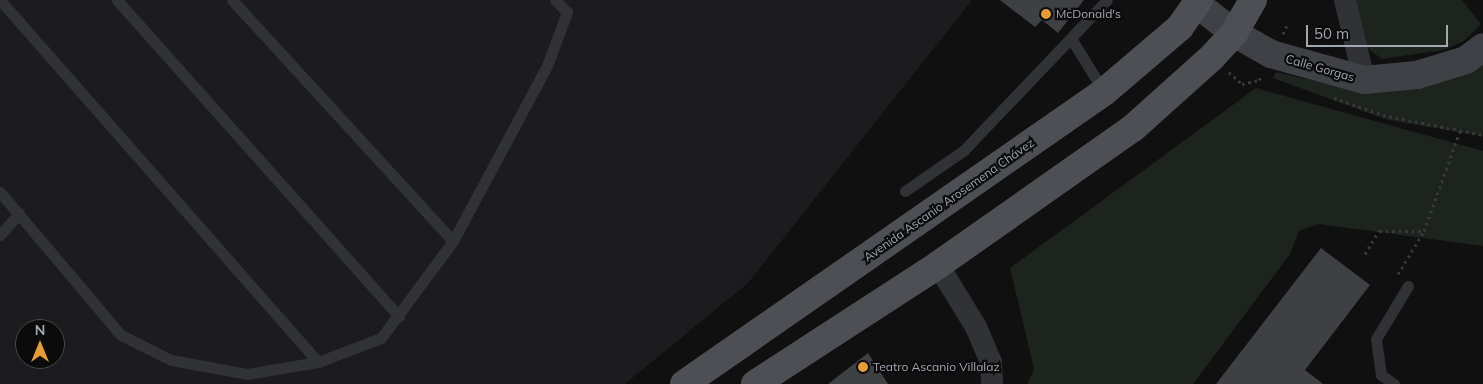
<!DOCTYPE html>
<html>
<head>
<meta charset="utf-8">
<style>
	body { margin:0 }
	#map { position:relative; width:1483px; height:384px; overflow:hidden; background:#101011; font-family:Mulish,sans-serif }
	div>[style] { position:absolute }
	.built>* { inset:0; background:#1c1c1e }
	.green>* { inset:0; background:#1d231d }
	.building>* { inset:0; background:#3f4044 }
	.path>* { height:3px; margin-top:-1.5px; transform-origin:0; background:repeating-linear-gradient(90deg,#37393d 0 2.5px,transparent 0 6.5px) }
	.lane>* { height:11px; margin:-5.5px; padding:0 5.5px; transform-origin:5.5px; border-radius:5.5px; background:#313236 }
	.street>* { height:22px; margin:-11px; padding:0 11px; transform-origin:11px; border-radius:11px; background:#313236 }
	.secondary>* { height:28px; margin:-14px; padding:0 14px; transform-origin:14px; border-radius:14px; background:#3f4146 }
	.primary>* { height:28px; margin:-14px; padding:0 14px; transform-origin:14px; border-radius:14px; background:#4d4f55 }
	.dots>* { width:14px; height:14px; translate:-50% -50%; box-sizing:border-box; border:2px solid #0b0b0c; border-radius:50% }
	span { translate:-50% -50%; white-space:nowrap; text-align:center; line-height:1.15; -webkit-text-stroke:4.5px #0b0b0c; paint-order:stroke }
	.poi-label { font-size:12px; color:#a2a8b1 }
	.left { translate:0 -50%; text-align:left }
	.street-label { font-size:12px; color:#a2a8b1 }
	.north { position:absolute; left:15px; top:319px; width:50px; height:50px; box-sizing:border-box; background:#0b0b0c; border:1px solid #474a4e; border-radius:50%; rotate:0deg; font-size:14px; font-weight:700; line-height:20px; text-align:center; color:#a2a8b1 }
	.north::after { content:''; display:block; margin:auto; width:18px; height:22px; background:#e69d33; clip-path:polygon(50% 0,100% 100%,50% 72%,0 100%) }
	.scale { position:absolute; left:1306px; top:25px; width:142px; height:22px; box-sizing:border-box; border:2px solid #a2a8b1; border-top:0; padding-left:6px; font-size:15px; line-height:18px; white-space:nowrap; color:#a2a8b1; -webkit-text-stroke:4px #0b0b0c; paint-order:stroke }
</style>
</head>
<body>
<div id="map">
	<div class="built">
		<i style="clip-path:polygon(evenodd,0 0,972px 0,748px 283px,625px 384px,0 384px,0 0,25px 329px,55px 329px,55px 359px,25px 359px,25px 329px)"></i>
	</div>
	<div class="green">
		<i style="clip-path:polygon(1355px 0,1462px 0,1481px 24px,1464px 41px,1444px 50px,1382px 59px,1362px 44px)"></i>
		<i style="clip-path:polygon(1483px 62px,1483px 136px,1388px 120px,1273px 78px,1276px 72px,1356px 90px)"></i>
		<i style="clip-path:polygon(1256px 88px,1483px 151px,1483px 246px,1318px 224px,1299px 231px,1290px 254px,1193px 384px,1027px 384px,1034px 369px,1010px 268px)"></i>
	</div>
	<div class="building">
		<i style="clip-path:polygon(1000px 0,1084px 0,1058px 33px,1042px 20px,1035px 27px)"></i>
		<i style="clip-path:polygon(1321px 248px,1370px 285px,1305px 370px,1323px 384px,1216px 384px)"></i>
		<i style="clip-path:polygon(868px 353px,888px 384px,828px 384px)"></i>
	</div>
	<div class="path">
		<i style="left:1283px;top:34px;width:12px;rotate:-66deg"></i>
		<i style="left:1229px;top:72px;width:18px;rotate:43deg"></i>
		<i style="left:1242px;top:84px;width:17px;rotate:-13deg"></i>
		<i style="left:1259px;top:80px;width:6px;rotate:-59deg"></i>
		<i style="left:1334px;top:98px;width:52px;rotate:19.1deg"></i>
		<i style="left:1383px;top:115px;width:102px;rotate:11.3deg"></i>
		<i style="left:1365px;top:254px;width:27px;rotate:-59deg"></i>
		<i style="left:1379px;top:231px;width:45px"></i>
		<i style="left:1398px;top:274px;width:50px;rotate:-58.8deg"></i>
		<i style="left:1424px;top:231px;width:106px;rotate:-70.2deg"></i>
	</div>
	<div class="lane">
		<i style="left:0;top:0;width:482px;rotate:48.7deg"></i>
		<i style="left:117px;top:0;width:424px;rotate:48.3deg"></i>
		<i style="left:232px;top:0;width:327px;rotate:47.5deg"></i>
		<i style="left:1072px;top:40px;width:61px;rotate:58.4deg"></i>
		<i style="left:905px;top:191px;width:72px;rotate:-34.8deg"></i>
		<i style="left:964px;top:150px;width:207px;rotate:-46.4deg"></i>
		<i style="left:0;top:192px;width:187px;rotate:49.8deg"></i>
		<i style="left:121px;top:335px;width:56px;rotate:26.6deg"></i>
		<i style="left:171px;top:360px;width:77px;rotate:10.4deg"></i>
		<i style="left:247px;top:374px;width:72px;rotate:-9.6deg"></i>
		<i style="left:318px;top:362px;width:67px;rotate:-20.9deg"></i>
		<i style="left:381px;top:338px;width:121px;rotate:-53.4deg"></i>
		<i style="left:453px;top:241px;width:199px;rotate:-61.8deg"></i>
		<i style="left:547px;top:66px;width:58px;rotate:-69.7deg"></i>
		<i style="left:567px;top:12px;width:17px;rotate:-135deg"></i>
		<i style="left:0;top:235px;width:29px;rotate:-49deg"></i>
		<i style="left:1394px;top:384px;width:16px;rotate:-145deg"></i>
		<i style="left:1381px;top:375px;width:36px;rotate:-98deg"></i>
		<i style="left:1376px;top:339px;width:62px;rotate:-58.9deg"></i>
	</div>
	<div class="street">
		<i style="left:1345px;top:0;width:82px;rotate:76.6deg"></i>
		<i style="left:938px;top:265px;width:73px;rotate:58.5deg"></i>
		<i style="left:976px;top:327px;width:38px;rotate:67deg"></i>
		<i style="left:991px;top:362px;width:22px;rotate:87deg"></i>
	</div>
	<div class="secondary">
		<i style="left:1197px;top:4px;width:47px;rotate:38.1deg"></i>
		<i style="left:1234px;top:33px;width:43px;rotate:29.6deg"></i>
		<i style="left:1271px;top:54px;width:97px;rotate:15.6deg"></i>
		<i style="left:1364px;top:80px;width:53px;rotate:-5.4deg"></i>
		<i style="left:1417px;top:75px;width:51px;rotate:-17deg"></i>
		<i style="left:1466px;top:60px;width:21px;rotate:-37deg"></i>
	</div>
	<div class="primary">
		<i style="left:684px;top:384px;width:512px;rotate:-34.81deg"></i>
		<i style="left:1104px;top:92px;width:100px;rotate:-40.5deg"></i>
		<i style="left:1180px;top:27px;width:33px;rotate:-55deg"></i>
		<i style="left:755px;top:384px;width:218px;rotate:-33deg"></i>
		<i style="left:938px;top:265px;width:238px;rotate:-35.1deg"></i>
		<i style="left:1133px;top:128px;width:106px;rotate:-41.9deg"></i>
		<i style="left:1212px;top:57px;width:33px;rotate:-47deg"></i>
		<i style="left:1234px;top:33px;width:38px;rotate:-60deg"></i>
	</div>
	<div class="dots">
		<i style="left:1046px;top:14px;background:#e69d33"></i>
		<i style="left:863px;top:367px;background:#e69d33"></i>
	</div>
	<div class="poi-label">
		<span class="left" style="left:1056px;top:14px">McDonald's</span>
		<span class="left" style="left:873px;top:367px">Teatro Ascanio Villalaz</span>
	</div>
	<div class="street-label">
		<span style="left:1320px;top:68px;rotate:16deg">Calle Gorgas</span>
		<span style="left:949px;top:200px;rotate:-35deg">Avenida Ascanio Arosemena Chávez</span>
	</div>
	<div class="north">N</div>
	<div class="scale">50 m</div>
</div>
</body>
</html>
